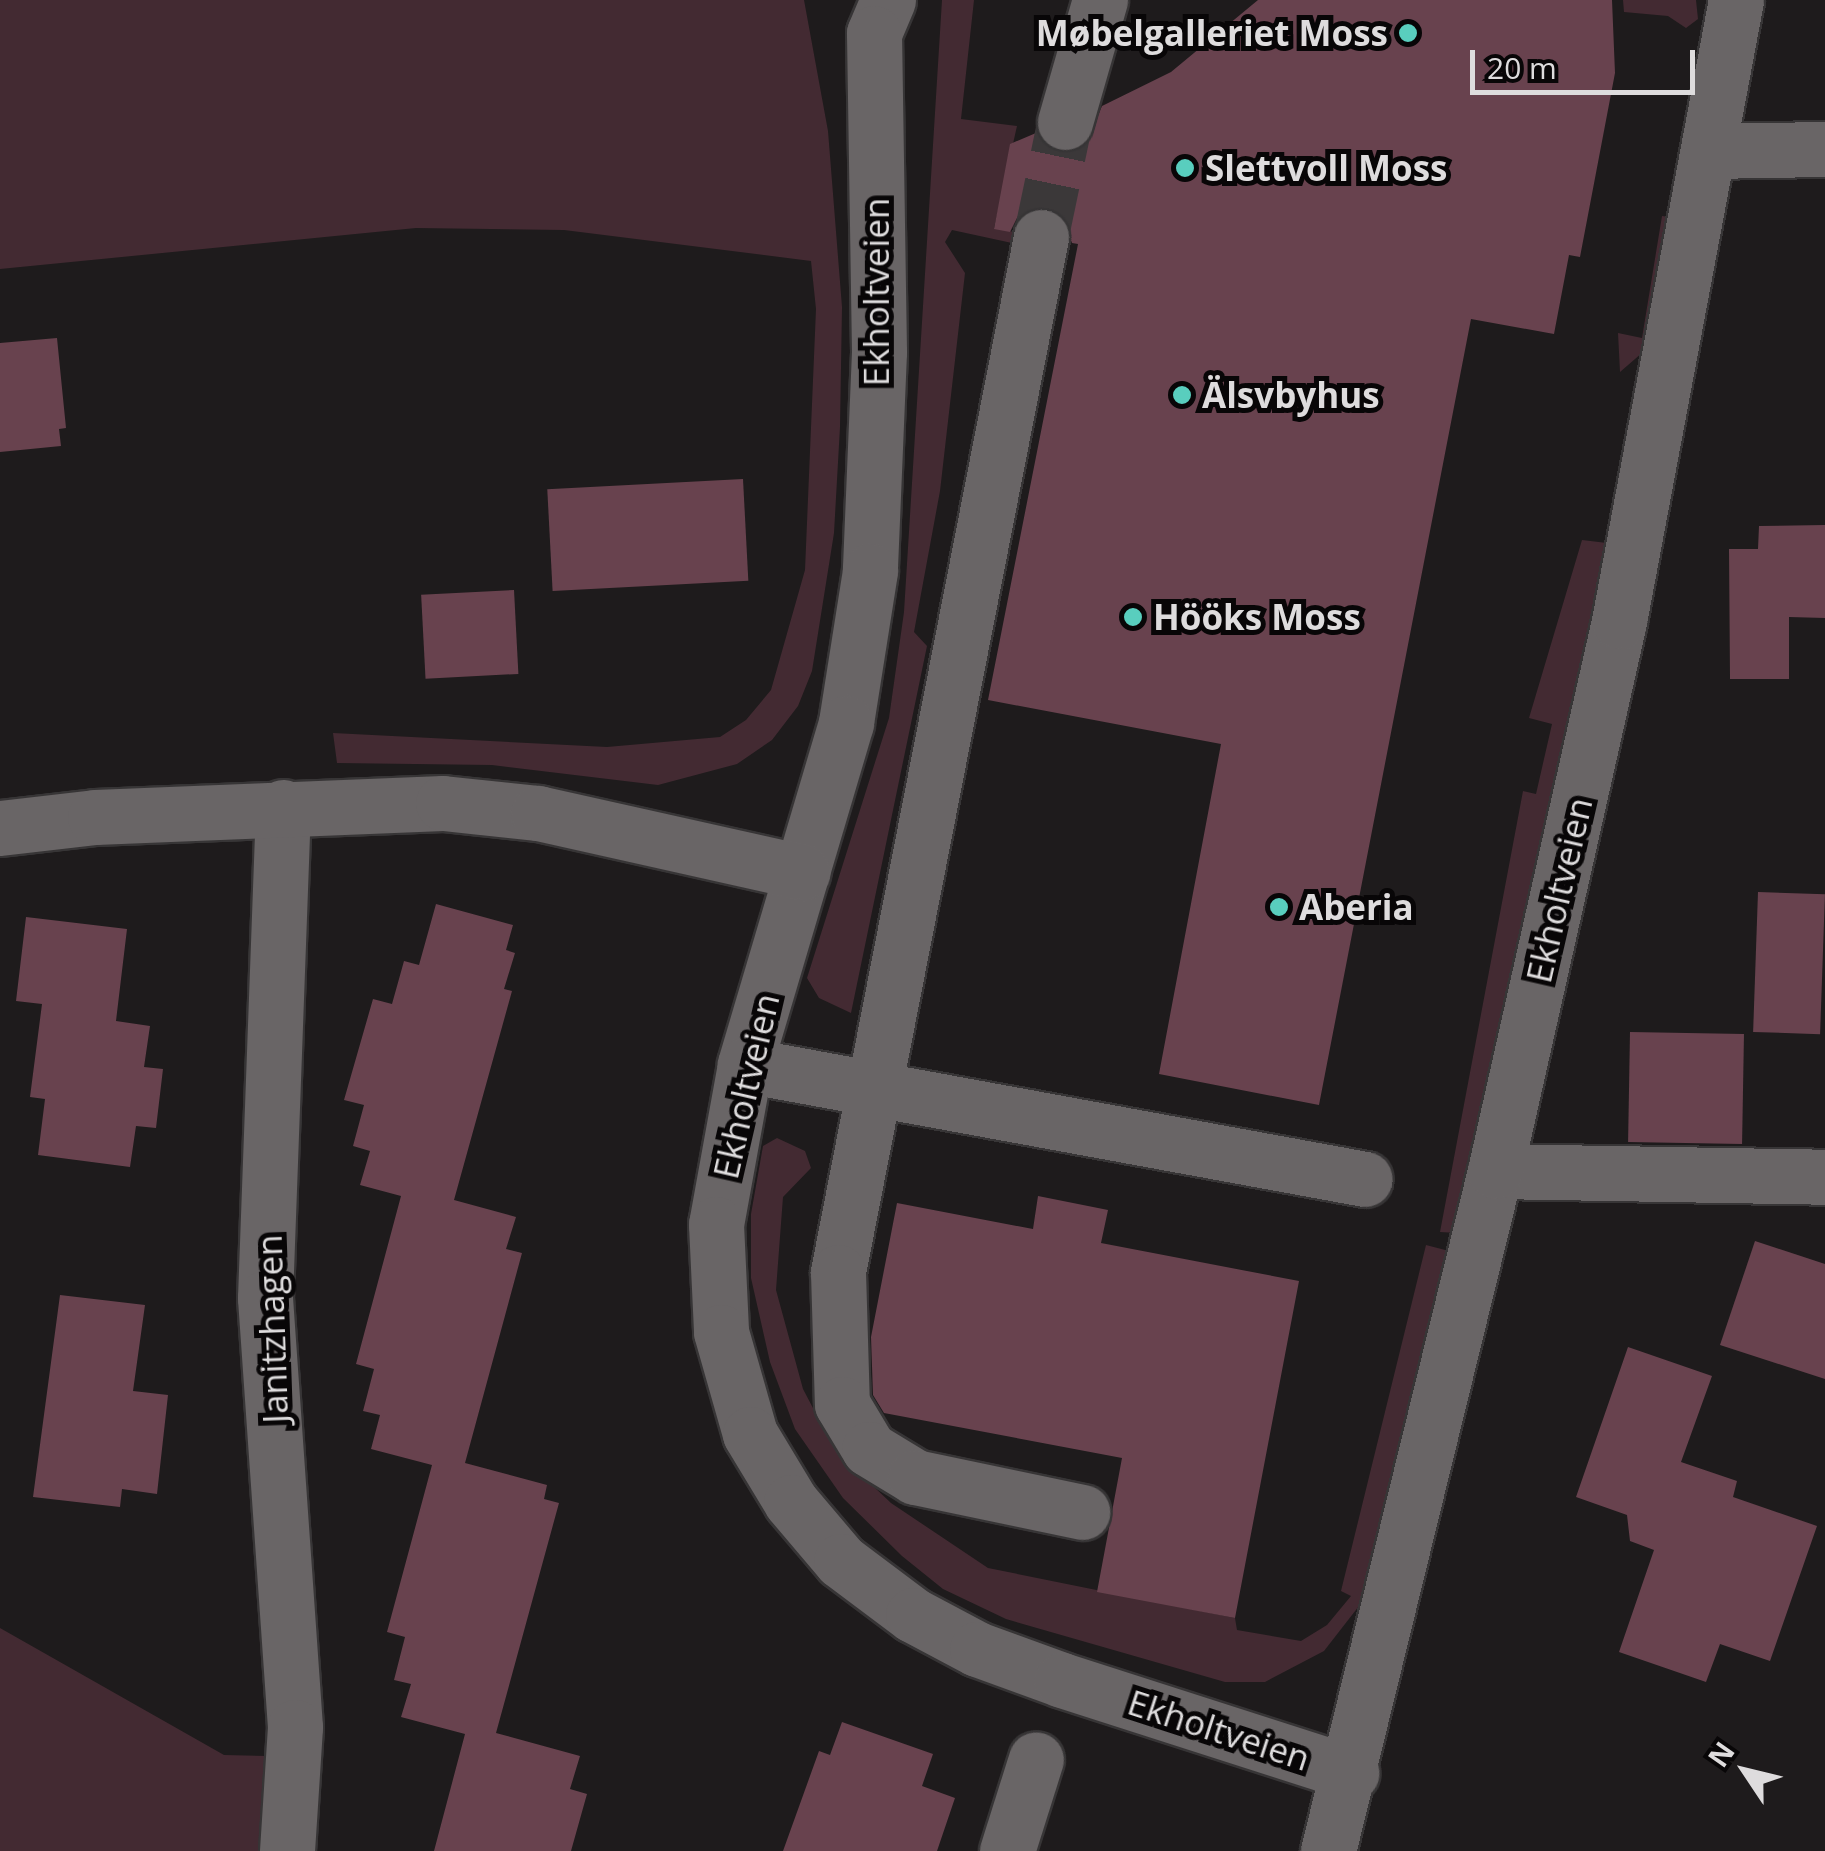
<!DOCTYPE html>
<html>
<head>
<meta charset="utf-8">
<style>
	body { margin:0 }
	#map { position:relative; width:1825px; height:1851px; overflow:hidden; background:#1e1b1c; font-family:"Open Sans",sans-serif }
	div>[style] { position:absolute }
	.green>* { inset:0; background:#432a32 }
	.building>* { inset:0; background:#68424e; transform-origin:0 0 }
	.minor-tunnel>* { height:55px; margin-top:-27.5px; transform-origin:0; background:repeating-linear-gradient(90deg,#3b3839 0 55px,transparent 0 83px) }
	.roads { filter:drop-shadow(2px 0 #373536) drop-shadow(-2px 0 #373536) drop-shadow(0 2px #373536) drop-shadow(0 -2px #373536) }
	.minor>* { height:55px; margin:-27.5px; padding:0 27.5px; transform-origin:27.5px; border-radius:27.5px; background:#696566 }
	.dots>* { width:28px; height:28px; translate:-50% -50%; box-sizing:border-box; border:5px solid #080607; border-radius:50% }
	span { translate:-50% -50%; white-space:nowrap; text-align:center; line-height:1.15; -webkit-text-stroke:10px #080607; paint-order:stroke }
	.poi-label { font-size:35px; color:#dedcdd; font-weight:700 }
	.right { translate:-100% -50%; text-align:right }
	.left { translate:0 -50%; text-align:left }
	.street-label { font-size:35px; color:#dedcdd }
	.north { position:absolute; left:1695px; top:1721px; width:100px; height:100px; -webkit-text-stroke:8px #080607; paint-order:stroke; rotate:305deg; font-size:28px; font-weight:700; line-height:40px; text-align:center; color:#dedcdd }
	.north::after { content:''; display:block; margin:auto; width:35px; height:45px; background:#dedcdd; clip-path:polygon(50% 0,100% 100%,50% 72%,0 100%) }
	.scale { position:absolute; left:1470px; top:50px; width:225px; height:45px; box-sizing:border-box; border:5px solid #dedcdd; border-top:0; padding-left:12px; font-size:30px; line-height:35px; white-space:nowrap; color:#dedcdd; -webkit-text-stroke:8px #080607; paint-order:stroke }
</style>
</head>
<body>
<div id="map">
	<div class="green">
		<i style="clip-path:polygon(0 0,804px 0,828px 131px,842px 307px,840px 427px,834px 533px,812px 671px,798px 706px,772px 740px,737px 764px,658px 785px,492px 765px,337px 763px,333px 733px,607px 747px,720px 737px,746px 720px,771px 690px,805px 570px,816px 309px,811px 261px,564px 230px,416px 228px,0 269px)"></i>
		<i style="clip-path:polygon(942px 0,974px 0,961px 119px,1017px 126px,994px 228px,1014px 232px,1012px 243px,952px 230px,945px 242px,965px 273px,940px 491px,914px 632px,927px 646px,851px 1013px,819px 998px,807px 978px,889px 718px,904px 612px)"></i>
		<i style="clip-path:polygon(1623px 0,1696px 0,1698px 19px,1686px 28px,1668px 16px,1624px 12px)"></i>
		<i style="clip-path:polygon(1662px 216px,1676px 218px,1650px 346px,1620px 372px,1618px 333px,1642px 338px)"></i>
		<i style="clip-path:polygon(1582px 540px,1607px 543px,1517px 987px,1458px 1233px,1440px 1232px,1523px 791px,1536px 794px,1552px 724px,1529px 718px)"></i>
		<i style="clip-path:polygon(777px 1138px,805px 1151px,811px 1168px,783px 1197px,776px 1290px,803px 1389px,835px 1450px,891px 1503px,988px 1568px,1235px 1618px,1237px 1630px,1301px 1641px,1327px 1625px,1351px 1596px,1341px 1591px,1426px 1245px,1449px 1251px,1359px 1606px,1324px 1651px,1265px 1682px,1225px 1682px,1006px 1619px,943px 1589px,902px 1556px,843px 1498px,795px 1429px,770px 1362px,751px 1278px,751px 1214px,763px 1146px)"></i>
		<i style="clip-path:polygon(0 1628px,224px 1755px,268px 1756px,262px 1851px,0 1851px)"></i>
	</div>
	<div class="building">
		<i style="clip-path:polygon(1258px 0,1612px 0,1615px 73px,1580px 257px,1569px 255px,1554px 334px,1471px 319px,1319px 1105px,1159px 1074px,1221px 744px,988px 700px,1078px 244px,1072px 243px,1062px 214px,1046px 206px,1018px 216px,1010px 232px,994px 229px,1010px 144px,1036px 133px,1057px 152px,1086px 145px,1102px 106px,1171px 72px)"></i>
		<i style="clip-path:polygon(57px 338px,66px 428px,59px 429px,61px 446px,0 452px,0 343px)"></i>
		<i style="left:743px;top:479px;width:102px;height:196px;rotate:87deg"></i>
		<i style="clip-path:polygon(1825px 525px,1825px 618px,1789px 617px,1789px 679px,1730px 679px,1729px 549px,1758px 549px,1759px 526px)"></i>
		<i style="left:514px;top:590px;width:84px;height:93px;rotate:87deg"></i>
		<i style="left:1758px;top:892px;width:67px;height:140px;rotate:2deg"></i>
		<i style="clip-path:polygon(436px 904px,513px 925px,506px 950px,515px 953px,504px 989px,512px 991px,454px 1200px,516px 1217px,506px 1249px,522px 1253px,465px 1463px,547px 1485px,544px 1499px,559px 1503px,496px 1733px,580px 1756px,570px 1789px,587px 1794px,571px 1851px,434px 1851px,465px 1734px,401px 1717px,411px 1684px,394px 1680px,405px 1637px,387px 1632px,432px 1465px,371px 1449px,380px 1415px,363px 1411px,374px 1369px,356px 1364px,401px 1196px,360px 1185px,370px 1151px,353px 1146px,364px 1105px,344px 1100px,373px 999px,392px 1004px,404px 961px,419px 965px)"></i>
		<i style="clip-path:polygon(26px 917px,127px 929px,116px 1021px,150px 1026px,144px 1067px,163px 1069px,156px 1128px,136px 1126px,130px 1167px,38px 1155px,45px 1099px,30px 1097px,42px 1004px,16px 1001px)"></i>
		<i style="left:1630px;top:1032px;width:114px;height:110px;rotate:1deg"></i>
		<i style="clip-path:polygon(1038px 1196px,1108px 1210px,1101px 1243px,1299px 1281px,1235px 1618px,1097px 1592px,1122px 1458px,884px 1413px,873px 1395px,871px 1337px,897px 1203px,1033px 1229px)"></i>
		<i style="clip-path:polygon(1755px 1241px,1825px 1264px,1825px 1379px,1720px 1345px)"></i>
		<i style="clip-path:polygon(60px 1295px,145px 1305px,133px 1391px,168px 1395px,157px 1494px,122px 1489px,120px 1507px,33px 1497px)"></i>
		<i style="clip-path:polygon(1628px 1347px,1712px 1376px,1681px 1462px,1737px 1481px,1733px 1497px,1817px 1526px,1770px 1661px,1720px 1644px,1706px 1682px,1619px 1652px,1654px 1550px,1630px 1541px,1627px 1515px,1576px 1497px)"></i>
		<i style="clip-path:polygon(842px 1722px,933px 1754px,922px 1786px,955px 1798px,937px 1851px,783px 1851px,819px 1751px,830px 1755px)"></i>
	</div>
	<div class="minor-tunnel">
		<i style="left:1041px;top:237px;width:117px;rotate:-78.2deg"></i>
	</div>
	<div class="roads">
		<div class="minor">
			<i style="left:888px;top:0;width:36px;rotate:113deg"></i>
			<i style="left:874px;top:33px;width:319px;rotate:89.1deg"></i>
			<i style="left:879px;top:352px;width:219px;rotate:92.4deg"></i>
			<i style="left:870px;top:571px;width:154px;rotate:99deg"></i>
			<i style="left:846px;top:723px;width:357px;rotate:106.5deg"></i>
			<i style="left:745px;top:1065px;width:162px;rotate:100.3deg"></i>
			<i style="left:716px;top:1224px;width:108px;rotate:87.3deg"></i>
			<i style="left:721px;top:1332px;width:106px;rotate:74.1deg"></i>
			<i style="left:750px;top:1434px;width:79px;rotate:58.9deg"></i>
			<i style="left:791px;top:1502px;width:77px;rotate:49.7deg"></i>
			<i style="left:841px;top:1561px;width:90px;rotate:36.9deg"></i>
			<i style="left:913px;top:1615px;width:72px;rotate:28deg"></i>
			<i style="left:977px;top:1649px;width:90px;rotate:20deg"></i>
			<i style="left:1062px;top:1680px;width:304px;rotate:17.8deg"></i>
			<i style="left:1065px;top:122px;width:127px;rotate:-74deg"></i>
			<i style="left:1709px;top:151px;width:116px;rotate:-1deg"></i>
			<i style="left:1041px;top:237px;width:1055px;rotate:101.1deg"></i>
			<i style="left:838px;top:1272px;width:132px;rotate:88.3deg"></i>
			<i style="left:842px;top:1404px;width:52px;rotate:59deg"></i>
			<i style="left:869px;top:1449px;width:54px;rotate:31.3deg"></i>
			<i style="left:915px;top:1477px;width:171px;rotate:11.8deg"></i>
			<i style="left:283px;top:807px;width:491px;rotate:92.1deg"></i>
			<i style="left:265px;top:1298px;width:430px;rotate:86deg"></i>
			<i style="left:295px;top:1727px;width:124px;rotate:93.7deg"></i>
			<i style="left:0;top:828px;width:96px;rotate:-6.6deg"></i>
			<i style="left:95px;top:817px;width:348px;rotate:-2.3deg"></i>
			<i style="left:443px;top:803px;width:96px;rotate:6deg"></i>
			<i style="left:538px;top:813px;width:271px;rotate:12.6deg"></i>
			<i style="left:745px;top:1065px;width:630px;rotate:10.42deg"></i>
			<i style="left:1495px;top:1171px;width:330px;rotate:1deg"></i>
			<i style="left:1007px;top:1851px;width:96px;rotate:-72.5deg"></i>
			<i style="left:1328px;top:1851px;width:700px;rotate:-76.2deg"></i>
			<i style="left:1495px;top:1171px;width:564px;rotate:-77.29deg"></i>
			<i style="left:1619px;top:621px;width:632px;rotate:-79.33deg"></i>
		</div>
	</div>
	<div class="dots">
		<i style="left:1408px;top:33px;background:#59cebe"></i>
		<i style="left:1185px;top:168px;background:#59cebe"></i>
		<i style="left:1182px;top:395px;background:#59cebe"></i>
		<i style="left:1133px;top:617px;background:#59cebe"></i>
		<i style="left:1279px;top:907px;background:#59cebe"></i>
	</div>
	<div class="poi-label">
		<span class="right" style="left:1388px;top:33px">Møbelgalleriet Moss</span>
		<span class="left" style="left:1205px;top:168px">Slettvoll Moss</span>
		<span class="left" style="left:1202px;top:395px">Älsvbyhus</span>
		<span class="left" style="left:1153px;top:617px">Hööks Moss</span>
		<span class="left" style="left:1299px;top:907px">Aberia</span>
	</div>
	<div class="street-label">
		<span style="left:876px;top:292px;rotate:-90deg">Ekholtveien</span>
		<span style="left:1559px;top:890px;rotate:-77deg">Ekholtveien</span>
		<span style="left:746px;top:1086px;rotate:-77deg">Ekholtveien</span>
		<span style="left:272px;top:1329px;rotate:-92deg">Janitzhagen</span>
		<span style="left:1219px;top:1730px;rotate:18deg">Ekholtveien</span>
	</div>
	<div class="north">N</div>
	<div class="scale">20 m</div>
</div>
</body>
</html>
